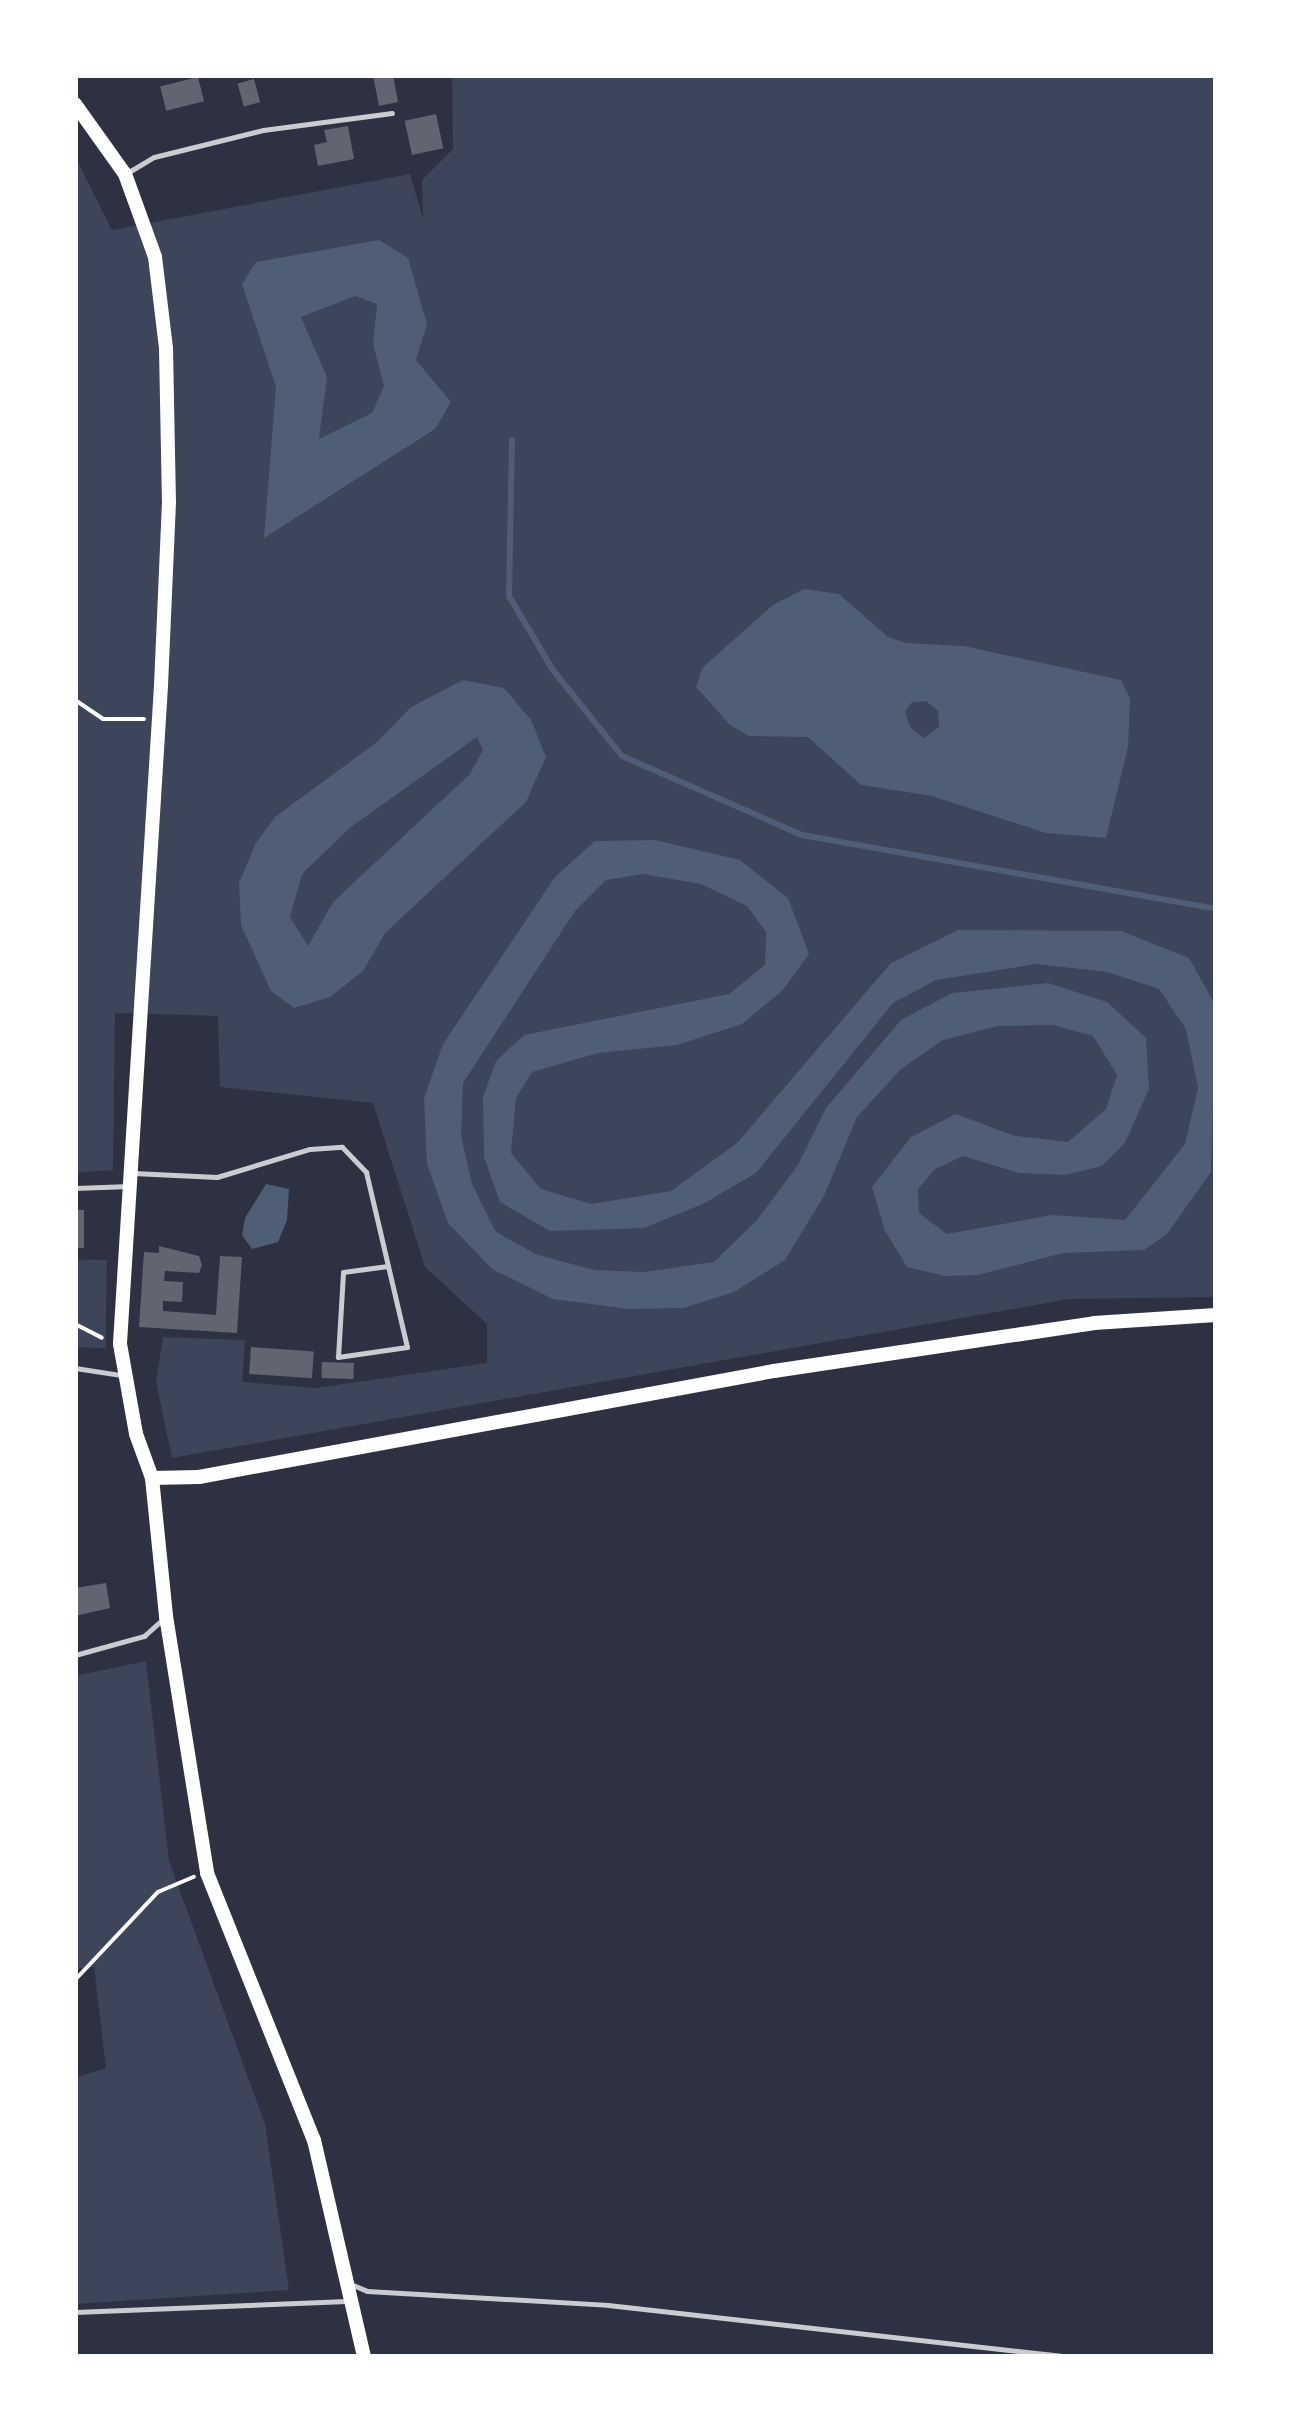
<!DOCTYPE html>
<html>
<head>
<meta charset="utf-8">
<style>
	body { margin:0 }
	#map { position:relative; width:1291px; height:2432px; overflow:hidden; background:#2d3142; font-family:"Asap Condensed",sans-serif }
	div>[style] { position:absolute }
	.green>* { inset:0; background:#3c4559; transform-origin:0 0 }
	.water>* { inset:0; background:#4f5d75 }
	.stream>* { height:6px; margin:-3px; padding:0 3px; transform-origin:3px; border-radius:3px; background:#4f5d75 }
	.building>* { inset:0; background:#626471; transform-origin:0 0 }
	.path>* { height:4px; margin:-2px; padding:0 2px; transform-origin:2px; border-radius:2px; background:#fff }
	.service>* { height:5px; margin:-2.5px; padding:0 2.5px; transform-origin:2.5px; border-radius:2.5px; background:#caccd0 }
	.secondary>* { height:14px; margin:-7px; padding:0 7px; transform-origin:7px; border-radius:7px; background:#fff }
	span { translate:-50% -50%; white-space:nowrap; text-align:center; line-height:1.15; -webkit-text-stroke:10px #fff; paint-order:stroke }
	.frame { position:absolute; inset:0; border:78px solid #fff; pointer-events:none }
</style>
</head>
<body>
<div id="map">
	<div class="green">
		<i style="clip-path:polygon(452px 75px,1216px 75px,1216px 1297px,1069px 1299px,172px 1458px,156px 1382px,163px 1337px,245px 1340px,242px 1382px,316px 1388px,487px 1363px,487px 1324px,425px 1267px,373px 1103px,220px 1087px,218px 1016px,115px 1013px,113px 1170px,75px 1173px,75px 156px,112px 230px,410px 174px,423px 218px,422px 180px,453px 149px)"></i>
		<i style="left:107px;top:1260px;width:88px;height:32px;rotate:91deg"></i>
		<i style="clip-path:polygon(146px 1661px,169px 1861px,265px 2124px,289px 2290px,75px 2304px,75px 2078px,106px 2068px,94px 1967px,75px 1969px,75px 1676px)"></i>
	</div>
	<div class="water">
		<i style="clip-path:polygon(evenodd,379px 240px,408px 258px,427px 324px,416px 360px,451px 402px,435px 429px,264px 538px,276px 387px,242px 284px,256px 262px,379px 240px,355px 296px,377px 304px,373px 344px,384px 386px,372px 413px,319px 439px,327px 377px,301px 317px,355px 296px)"></i>
		<i style="clip-path:polygon(evenodd,804px 589px,839px 594px,888px 637px,906px 643px,964px 646px,1121px 680px,1130px 699px,1128px 747px,1106px 838px,1046px 833px,932px 796px,861px 785px,808px 737px,749px 736px,730px 725px,696px 687px,702px 668px,773px 605px,804px 589px,926px 701px,938px 711px,939px 727px,924px 738px,910px 727px,905px 711px,912px 702px,926px 701px)"></i>
		<i style="clip-path:polygon(evenodd,463px 680px,504px 688px,531px 720px,546px 757px,526px 802px,385px 933px,363px 971px,330px 997px,294px 1008px,271px 991px,241px 925px,239px 883px,256px 843px,275px 817px,377px 742px,411px 707px,463px 680px,477px 737px,483px 750px,470px 774px,333px 902px,308px 946px,290px 917px,302px 874px,351px 827px,477px 737px)"></i>
		<i style="clip-path:polygon(evenodd,655px 840px,740px 860px,788px 898px,809px 954px,782px 991px,742px 1024px,677px 1045px,598px 1053px,532px 1072px,516px 1098px,511px 1153px,541px 1189px,591px 1204px,671px 1191px,737px 1143px,891px 963px,958px 930px,1121px 931px,1189px 958px,1216px 1006px,1211px 1172px,1167px 1234px,1144px 1250px,1063px 1253px,978px 1275px,945px 1276px,907px 1267px,885px 1231px,872px 1187px,911px 1137px,956px 1114px,1015px 1136px,1068px 1142px,1106px 1109px,1117px 1075px,1093px 1036px,1053px 1025px,998px 1026px,943px 1040px,901px 1069px,857px 1117px,824px 1196px,785px 1260px,734px 1292px,684px 1308px,629px 1309px,553px 1299px,492px 1269px,448px 1223px,427px 1164px,424px 1098px,443px 1044px,555px 877px,595px 841px,655px 840px,643px 874px,701px 884px,747px 906px,766px 932px,765px 965px,729px 994px,524px 1035px,496px 1061px,483px 1097px,484px 1157px,500px 1202px,550px 1231px,644px 1228px,705px 1203px,756px 1173px,893px 1003px,936px 980px,1036px 964px,1107px 972px,1159px 989px,1186px 1029px,1198px 1088px,1185px 1144px,1125px 1220px,1052px 1215px,947px 1234px,919px 1213px,918px 1189px,935px 1169px,963px 1156px,1019px 1173px,1065px 1175px,1102px 1166px,1125px 1143px,1149px 1089px,1146px 1038px,1107px 1002px,1048px 983px,952px 993px,901px 1020px,826px 1108px,798px 1165px,757px 1220px,714px 1262px,644px 1272px,594px 1270px,535px 1254px,495px 1231px,472px 1184px,461px 1136px,463px 1083px,575px 911px,606px 880px,643px 874px)"></i>
		<i style="clip-path:polygon(266px 1184px,289px 1189px,287px 1220px,278px 1242px,252px 1249px,242px 1235px,245px 1218px)"></i>
	</div>
	<div class="stream">
		<i style="left:512px;top:440px;width:156px;rotate:91.1deg"></i>
		<i style="left:509px;top:596px;width:86px;rotate:59.3deg"></i>
		<i style="left:553px;top:670px;width:110px;rotate:51.3deg"></i>
		<i style="left:622px;top:756px;width:197px;rotate:23.7deg"></i>
		<i style="left:802px;top:835px;width:421px;rotate:10.1deg"></i>
	</div>
	<div class="building">
		<i style="clip-path:polygon(373px 75px,393px 75px,398px 102px,379px 106px)"></i>
		<i style="left:198px;top:77px;width:25px;height:39px;rotate:76deg"></i>
		<i style="left:254px;top:79px;width:24px;height:17px;rotate:75deg"></i>
		<i style="left:436px;top:114px;width:35px;height:32px;rotate:78deg"></i>
		<i style="clip-path:polygon(348px 126px,354px 159px,318px 166px,314px 145px,327px 142px,324px 130px)"></i>
		<i style="left:75px;top:1210px;width:9px;height:38px"></i>
		<i style="clip-path:polygon(159px 1246px,199px 1256px,202px 1265px,199px 1273px,165px 1271px,164px 1281px,183px 1282px,182px 1302px,163px 1301px,163px 1311px,216px 1315px,220px 1256px,242px 1257px,237px 1333px,139px 1327px,144px 1252px,159px 1253px)"></i>
		<i style="left:251px;top:1347px;width:63px;height:27px;rotate:4deg"></i>
		<i style="left:322px;top:1362px;width:32px;height:16px;rotate:2deg"></i>
		<i style="clip-path:polygon(106px 1583px,110px 1608px,75px 1616px,75px 1588px)"></i>
	</div>
	<div class="path">
		<i style="left:75px;top:700px;width:34px;rotate:34deg"></i>
		<i style="left:103px;top:719px;width:41px"></i>
		<i style="left:75px;top:1324px;width:30px;rotate:27deg"></i>
		<i style="left:75px;top:1980px;width:121px;rotate:-46.7deg"></i>
		<i style="left:158px;top:1892px;width:39px;rotate:-23deg"></i>
	</div>
	<div class="service">
		<i style="left:127px;top:173px;width:31px;rotate:-31deg"></i>
		<i style="left:154px;top:157px;width:112px;rotate:-13.9deg"></i>
		<i style="left:263px;top:130px;width:130px;rotate:-7.5deg"></i>
		<i style="left:133px;top:1173px;width:84px;rotate:2.7deg"></i>
		<i style="left:217px;top:1177px;width:97px;rotate:-16.8deg"></i>
		<i style="left:310px;top:1149px;width:32px;rotate:-4deg"></i>
		<i style="left:342px;top:1147px;width:35px;rotate:46deg"></i>
		<i style="left:366px;top:1172px;width:97px;rotate:76.8deg"></i>
		<i style="left:388px;top:1266px;width:83px;rotate:76.8deg"></i>
		<i style="left:407px;top:1347px;width:70px;rotate:171.8deg"></i>
		<i style="left:338px;top:1357px;width:85px;rotate:-86.6deg"></i>
		<i style="left:343px;top:1272px;width:45px;rotate:-7.6deg"></i>
		<i style="left:75px;top:1188px;width:55px;rotate:-2.1deg"></i>
		<i style="left:75px;top:1368px;width:47px;rotate:8.7deg"></i>
		<i style="left:75px;top:1655px;width:72px;rotate:-15.4deg"></i>
		<i style="left:144px;top:1636px;width:25px;rotate:-42deg"></i>
		<i style="left:353px;top:2285px;width:15px;rotate:23deg"></i>
		<i style="left:367px;top:2291px;width:241px;rotate:3.3deg"></i>
		<i style="left:608px;top:2305px;width:469px;rotate:6.4deg"></i>
		<i style="left:75px;top:2312px;width:272px;rotate:-2.3deg"></i>
	</div>
	<div class="secondary">
		<i style="left:75px;top:104px;width:86px;rotate:54.5deg"></i>
		<i style="left:125px;top:174px;width:88px;rotate:70.1deg"></i>
		<i style="left:155px;top:257px;width:92px;rotate:83.1deg"></i>
		<i style="left:166px;top:348px;width:154px;rotate:88.9deg"></i>
		<i style="left:169px;top:502px;width:184px;rotate:92.5deg"></i>
		<i style="left:161px;top:686px;width:659px;rotate:93.57deg"></i>
		<i style="left:120px;top:1344px;width:91px;rotate:79.9deg"></i>
		<i style="left:136px;top:1434px;width:47px;rotate:70deg"></i>
		<i style="left:152px;top:1478px;width:139px;rotate:84.2deg"></i>
		<i style="left:166px;top:1616px;width:260px;rotate:80.9deg"></i>
		<i style="left:207px;top:1873px;width:288px;rotate:68.2deg"></i>
		<i style="left:314px;top:2140px;width:223px;rotate:77deg"></i>
		<i style="left:152px;top:1478px;width:47px;rotate:-1.2deg"></i>
		<i style="left:199px;top:1477px;width:585px;rotate:-10.45deg"></i>
		<i style="left:774px;top:1371px;width:324px;rotate:-8.5deg"></i>
		<i style="left:1094px;top:1323px;width:122px;rotate:-3.8deg"></i>
	</div>
	<div class="frame"></div>
</div>
</body>
</html>
